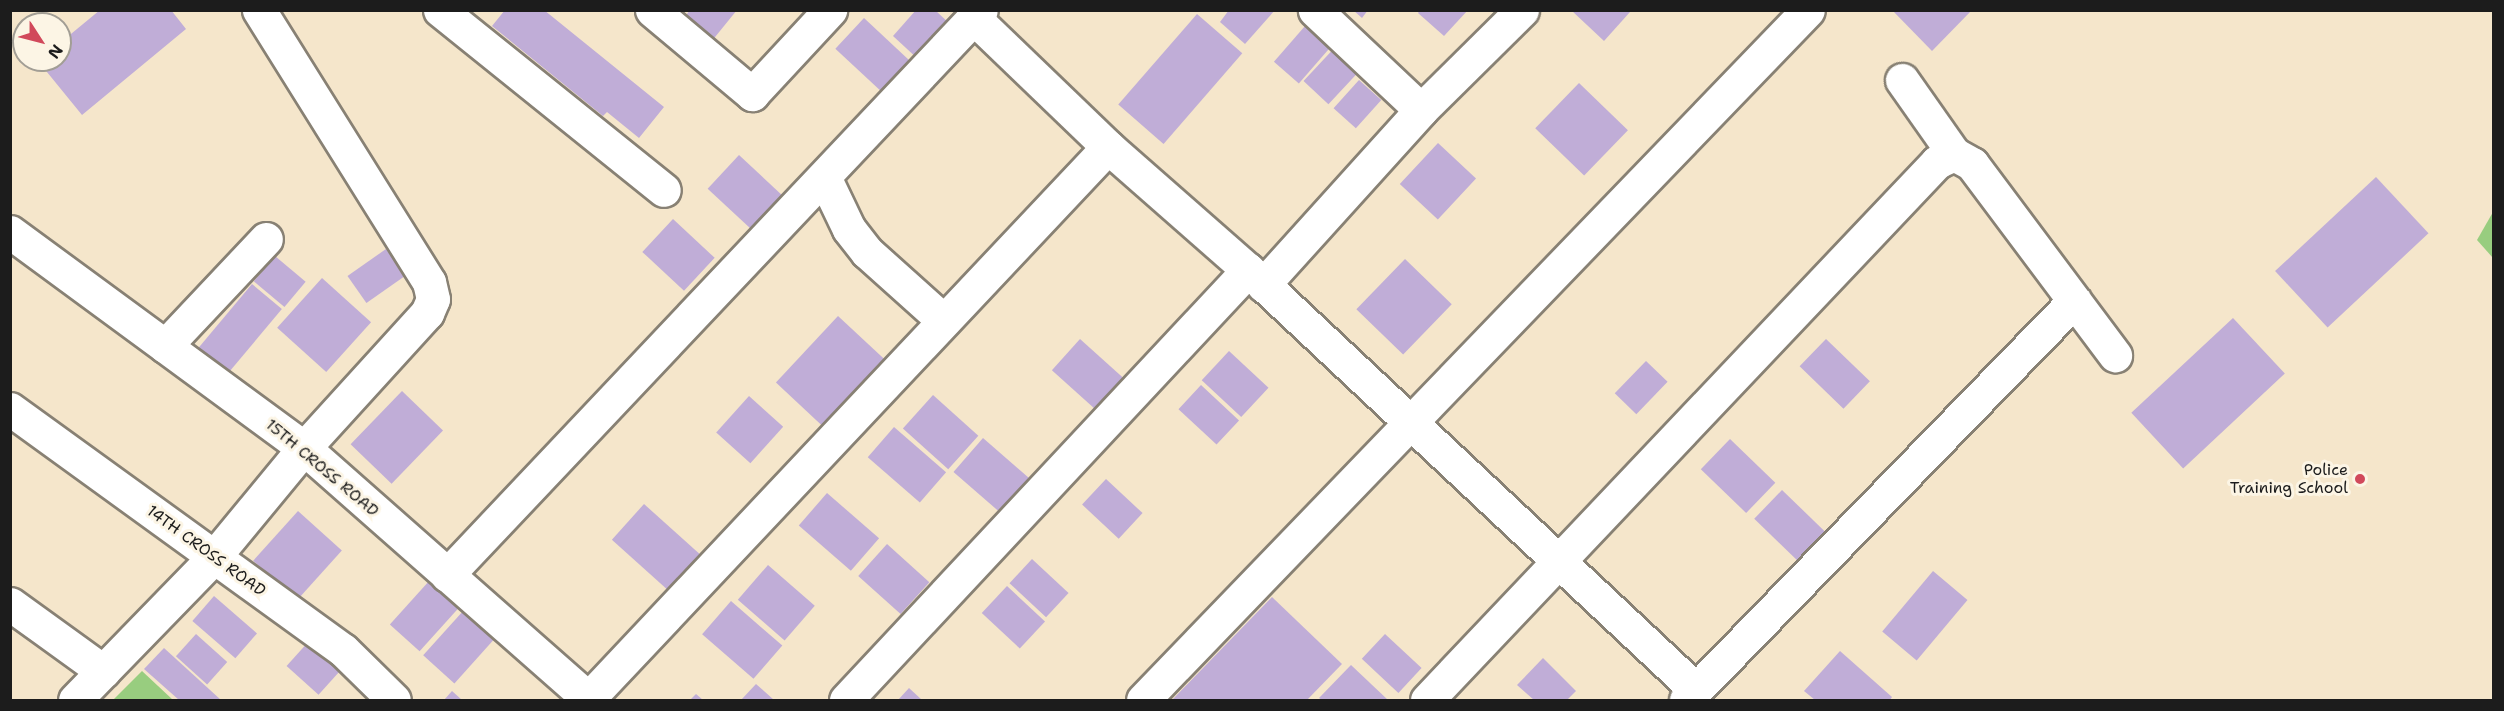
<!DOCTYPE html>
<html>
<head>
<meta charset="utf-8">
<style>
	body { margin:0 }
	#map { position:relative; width:2504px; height:711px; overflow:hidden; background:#f5e6cb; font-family:"Shantell Sans",sans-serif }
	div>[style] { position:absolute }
	.green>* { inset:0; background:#98cd7f }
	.building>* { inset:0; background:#c0add7; transform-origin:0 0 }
	.roads { filter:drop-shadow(2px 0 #888174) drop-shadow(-2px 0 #888174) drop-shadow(0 2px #888174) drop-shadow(0 -2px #888174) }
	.minor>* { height:33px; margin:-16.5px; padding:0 16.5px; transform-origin:16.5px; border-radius:16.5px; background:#fff }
	.dots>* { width:16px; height:16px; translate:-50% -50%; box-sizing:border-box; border:3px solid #fcf5e5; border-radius:50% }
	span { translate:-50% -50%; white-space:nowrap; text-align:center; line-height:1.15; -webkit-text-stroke:6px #fcf5e5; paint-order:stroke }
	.street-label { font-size:16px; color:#1c1c1c }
	.poi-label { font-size:16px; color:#1c1c1c }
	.right { translate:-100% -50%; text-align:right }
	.frame { position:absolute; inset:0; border:12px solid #1c1c1c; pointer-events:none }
	.north { position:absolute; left:12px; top:12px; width:60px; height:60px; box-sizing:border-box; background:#fcf5e5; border:2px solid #a29e95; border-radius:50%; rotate:126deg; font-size:16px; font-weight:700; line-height:24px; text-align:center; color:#1c1c1c }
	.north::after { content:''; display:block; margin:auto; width:21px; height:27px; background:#d1495b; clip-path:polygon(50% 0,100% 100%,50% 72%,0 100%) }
</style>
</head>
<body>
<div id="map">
	<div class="green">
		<i style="clip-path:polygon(2493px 212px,2493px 258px,2477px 240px)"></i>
		<i style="clip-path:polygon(142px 671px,173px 700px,113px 700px)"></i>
	</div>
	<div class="building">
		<i style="clip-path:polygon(100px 10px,171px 10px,186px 29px,82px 115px,38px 61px,60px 60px,60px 43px)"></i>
		<i style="clip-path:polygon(505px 10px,544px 10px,664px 107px,639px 138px,607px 112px,603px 116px,492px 26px)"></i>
		<i style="clip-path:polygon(690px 10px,737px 10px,711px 42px,683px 19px)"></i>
		<i style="clip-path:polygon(916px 10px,935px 10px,951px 25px,919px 60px,893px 36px)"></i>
		<i style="clip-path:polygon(1229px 10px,1275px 10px,1245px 44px,1220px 22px)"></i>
		<i style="clip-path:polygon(1353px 10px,1368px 10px,1362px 18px)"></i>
		<i style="clip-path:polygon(1420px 10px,1468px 10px,1444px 36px,1418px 13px)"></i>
		<i style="clip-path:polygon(1571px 10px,1629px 10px,1630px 12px,1604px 41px)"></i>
		<i style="clip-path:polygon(1892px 10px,1972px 10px,1932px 51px)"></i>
		<i style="left:1197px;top:14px;width:60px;height:120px;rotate:41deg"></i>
		<i style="left:864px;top:18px;width:64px;height:42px;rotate:43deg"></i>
		<i style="left:1312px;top:18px;width:33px;height:58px;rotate:41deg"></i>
		<i style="left:1339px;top:43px;width:34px;height:52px;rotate:43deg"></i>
		<i style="left:1359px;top:80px;width:30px;height:38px;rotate:42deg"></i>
		<i style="left:1579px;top:83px;width:68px;height:63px;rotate:44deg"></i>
		<i style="left:1438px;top:143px;width:52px;height:56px;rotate:43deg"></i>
		<i style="left:739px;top:155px;width:63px;height:46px;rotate:43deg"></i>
		<i style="left:2376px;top:177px;width:77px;height:138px;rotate:47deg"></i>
		<i style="left:673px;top:219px;width:57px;height:45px;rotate:43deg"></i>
		<i style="left:386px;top:249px;width:33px;height:47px;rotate:55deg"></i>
		<i style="left:275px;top:256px;width:40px;height:33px;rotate:40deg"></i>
		<i style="left:1405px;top:259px;width:65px;height:70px;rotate:44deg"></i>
		<i style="left:322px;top:278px;width:66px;height:67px;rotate:42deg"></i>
		<i style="left:252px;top:284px;width:39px;height:87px;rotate:40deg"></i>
		<i style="left:838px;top:316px;width:72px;height:91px;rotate:43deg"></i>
		<i style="left:2233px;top:318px;width:76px;height:139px;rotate:47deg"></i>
		<i style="left:1080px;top:339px;width:64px;height:42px;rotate:42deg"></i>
		<i style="left:1826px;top:339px;width:61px;height:38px;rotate:44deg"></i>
		<i style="left:1229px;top:351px;width:54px;height:40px;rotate:43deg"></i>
		<i style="left:1646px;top:361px;width:30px;height:45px;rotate:44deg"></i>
		<i style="left:1201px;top:385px;width:52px;height:33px;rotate:43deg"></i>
		<i style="left:402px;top:391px;width:57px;height:74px;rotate:44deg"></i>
		<i style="left:933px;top:395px;width:61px;height:45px;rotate:42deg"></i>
		<i style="left:749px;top:396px;width:46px;height:49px;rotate:42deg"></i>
		<i style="left:894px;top:427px;width:69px;height:40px;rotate:41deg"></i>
		<i style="left:983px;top:438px;width:69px;height:45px;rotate:41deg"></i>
		<i style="left:1730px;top:439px;width:63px;height:42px;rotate:44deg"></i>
		<i style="left:1106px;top:479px;width:50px;height:35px;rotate:43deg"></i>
		<i style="left:1782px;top:490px;width:65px;height:40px;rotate:44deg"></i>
		<i style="left:827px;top:493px;width:69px;height:43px;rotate:41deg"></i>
		<i style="left:644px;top:504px;width:79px;height:48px;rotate:42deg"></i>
		<i style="left:298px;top:511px;width:59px;height:67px;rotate:42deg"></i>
		<i style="left:887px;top:544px;width:57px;height:43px;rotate:42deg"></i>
		<i style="left:1032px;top:559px;width:50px;height:33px;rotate:43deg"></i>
		<i style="left:768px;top:565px;width:62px;height:46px;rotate:41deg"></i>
		<i style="left:1933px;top:571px;width:45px;height:79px;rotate:40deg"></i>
		<i style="left:430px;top:580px;width:40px;height:60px;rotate:42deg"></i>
		<i style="left:1007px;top:586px;width:52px;height:37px;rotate:43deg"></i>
		<i style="left:214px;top:596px;width:57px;height:33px;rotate:41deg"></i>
		<i style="clip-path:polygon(1272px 597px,1342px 664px,1307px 700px,1172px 700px)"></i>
		<i style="left:731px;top:601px;width:68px;height:44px;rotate:41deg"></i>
		<i style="left:464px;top:610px;width:42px;height:61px;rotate:42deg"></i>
		<i style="left:196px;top:634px;width:42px;height:30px;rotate:42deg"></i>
		<i style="left:1385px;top:634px;width:50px;height:34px;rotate:43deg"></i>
		<i style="left:310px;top:640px;width:43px;height:35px;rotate:42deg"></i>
		<i style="clip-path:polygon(164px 648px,221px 700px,179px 700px,144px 669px)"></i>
		<i style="clip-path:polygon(1840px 651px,1892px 697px,1890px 700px,1815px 700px,1804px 691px)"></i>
		<i style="clip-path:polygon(1543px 658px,1576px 691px,1567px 700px,1534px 700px,1517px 685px)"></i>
		<i style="clip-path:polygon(1351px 665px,1388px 700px,1322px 700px,1319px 698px)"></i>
		<i style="clip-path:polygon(756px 684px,774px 700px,741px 700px)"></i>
		<i style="clip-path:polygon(909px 688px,922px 700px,898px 700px)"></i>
		<i style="clip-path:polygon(452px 691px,462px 700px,444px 700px)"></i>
		<i style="clip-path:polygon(696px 694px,703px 700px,690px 700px)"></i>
	</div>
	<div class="roads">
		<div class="minor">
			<i style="left:440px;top:10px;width:287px;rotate:38.8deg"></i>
			<i style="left:652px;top:10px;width:131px;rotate:40deg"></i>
			<i style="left:752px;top:94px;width:115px;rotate:-47.1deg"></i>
			<i style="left:974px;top:18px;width:186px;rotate:43.9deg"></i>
			<i style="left:1108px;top:147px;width:186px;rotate:41.3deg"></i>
			<i style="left:1248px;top:270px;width:614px;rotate:43.15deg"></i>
			<i style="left:1902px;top:80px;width:90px;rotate:54.9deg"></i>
			<i style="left:1421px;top:110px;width:142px;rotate:-44.7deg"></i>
			<i style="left:825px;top:179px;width:55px;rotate:64.4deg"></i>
			<i style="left:849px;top:229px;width:29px;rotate:52deg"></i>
			<i style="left:867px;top:252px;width:103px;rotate:41.9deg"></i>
			<i style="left:10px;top:232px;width:365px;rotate:36.3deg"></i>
			<i style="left:304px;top:448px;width:381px;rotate:41.4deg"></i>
			<i style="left:1263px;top:285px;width:236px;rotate:-47.9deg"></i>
			<i style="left:1421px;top:110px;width:146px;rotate:-136.7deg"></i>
			<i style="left:165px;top:346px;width:147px;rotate:-46.7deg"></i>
			<i style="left:10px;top:409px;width:411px;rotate:35.9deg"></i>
			<i style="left:343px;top:650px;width:71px;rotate:44.4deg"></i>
			<i style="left:447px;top:575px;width:777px;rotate:-46.62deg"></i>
			<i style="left:10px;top:604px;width:115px;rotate:35.8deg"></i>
			<i style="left:588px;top:699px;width:758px;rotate:-46.71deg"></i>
			<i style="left:75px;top:700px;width:199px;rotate:-45.8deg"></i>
			<i style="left:214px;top:557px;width:141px;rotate:-50.5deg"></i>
			<i style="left:304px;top:448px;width:183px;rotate:-47.7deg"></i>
			<i style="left:427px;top:313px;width:15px;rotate:-67deg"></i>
			<i style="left:433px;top:299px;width:17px;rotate:-103deg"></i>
			<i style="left:429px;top:282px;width:321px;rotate:-122deg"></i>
			<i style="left:846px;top:700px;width:589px;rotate:-46.93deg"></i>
			<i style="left:1143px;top:700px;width:958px;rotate:-46.06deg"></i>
			<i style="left:1427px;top:700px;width:741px;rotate:-46.53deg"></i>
			<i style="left:1937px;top:162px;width:19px;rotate:-25deg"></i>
			<i style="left:1954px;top:154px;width:21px;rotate:29deg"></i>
			<i style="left:1972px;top:164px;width:239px;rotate:53.2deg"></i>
			<i style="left:1686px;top:700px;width:557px;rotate:-45.8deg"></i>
		</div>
	</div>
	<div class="dots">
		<i style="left:2360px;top:479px;background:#d1495b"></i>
	</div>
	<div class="street-label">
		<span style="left:322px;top:468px;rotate:40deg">15TH CROSS ROAD</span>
		<span style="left:206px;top:551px;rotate:36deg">14TH CROSS ROAD</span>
	</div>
	<div class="poi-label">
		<span class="right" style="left:2348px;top:479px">Police<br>Training School</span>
	</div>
	<div class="frame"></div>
	<div class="north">N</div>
</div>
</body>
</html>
